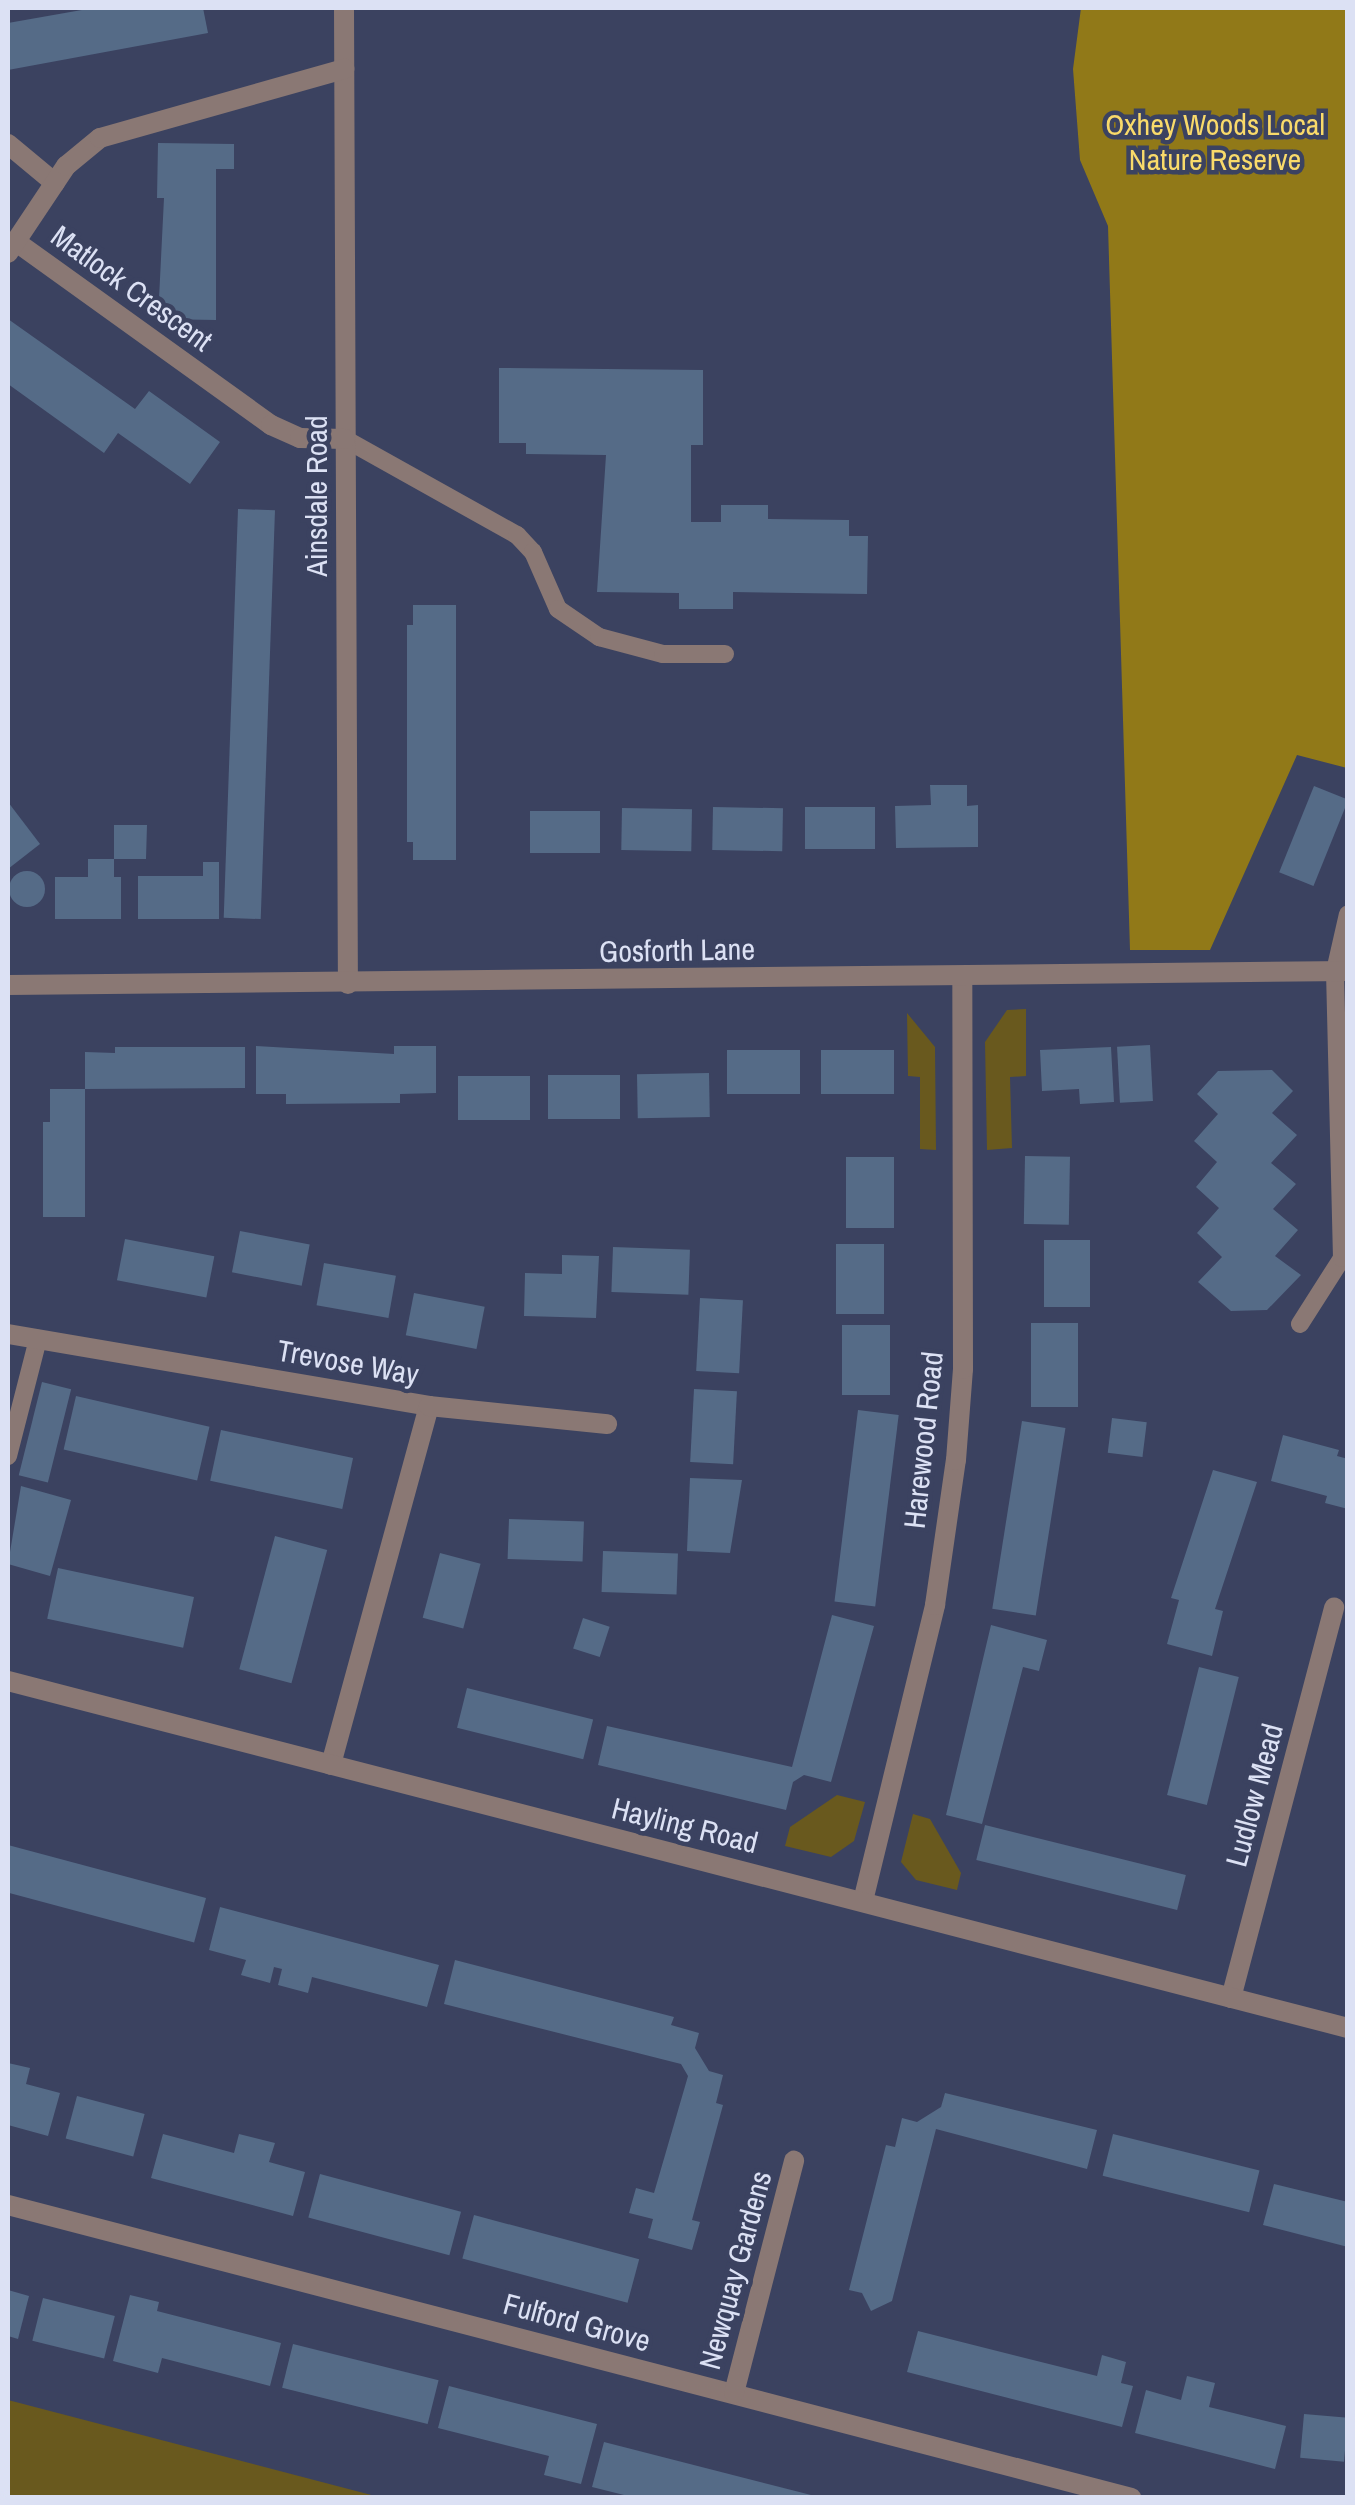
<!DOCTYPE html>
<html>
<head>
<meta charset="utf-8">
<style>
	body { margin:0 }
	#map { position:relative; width:1355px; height:2505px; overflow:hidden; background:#3b4260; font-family:"Archivo Narrow",sans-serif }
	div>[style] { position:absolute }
	.green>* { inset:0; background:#69591e }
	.forest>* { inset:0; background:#917918 }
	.building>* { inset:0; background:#556b87; transform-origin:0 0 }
	.round { border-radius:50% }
	.service>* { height:18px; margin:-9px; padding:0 9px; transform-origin:9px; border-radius:9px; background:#8a7874 }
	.minor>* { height:20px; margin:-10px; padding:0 10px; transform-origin:10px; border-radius:10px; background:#8a7874 }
	.tertiary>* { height:20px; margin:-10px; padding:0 10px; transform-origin:10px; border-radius:10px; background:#8a7874 }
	span { translate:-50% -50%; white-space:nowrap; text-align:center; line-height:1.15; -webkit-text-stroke:9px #3b4260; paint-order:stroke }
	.park-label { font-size:30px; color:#f9da6a }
	.street-label { font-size:30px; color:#dce1f4 }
	.frame { position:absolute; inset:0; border:10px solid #dce1f4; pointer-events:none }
</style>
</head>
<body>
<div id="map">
	<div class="green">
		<i style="clip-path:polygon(1026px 1009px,1026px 1076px,1010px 1077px,1012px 1148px,987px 1150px,985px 1042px,1007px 1010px)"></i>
		<i style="clip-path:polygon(907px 1013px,935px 1047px,936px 1150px,920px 1149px,920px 1077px,908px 1076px)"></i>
		<i style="clip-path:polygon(837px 1795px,865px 1802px,854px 1841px,831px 1857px,785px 1846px,790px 1827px)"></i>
		<i style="clip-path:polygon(913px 1814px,930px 1819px,961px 1873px,957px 1890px,916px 1880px,901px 1862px)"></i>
		<i style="clip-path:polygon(8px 2400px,379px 2497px,8px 2497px)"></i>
	</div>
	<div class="forest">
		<i style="clip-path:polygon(1081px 8px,1347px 8px,1347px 768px,1297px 755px,1210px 950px,1130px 950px,1108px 226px,1080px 160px,1073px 69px)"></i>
	</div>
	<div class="building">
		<i style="clip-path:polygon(93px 8px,203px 8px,208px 33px,8px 70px,8px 23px)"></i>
		<i style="clip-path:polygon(158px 143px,234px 144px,234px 169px,216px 169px,216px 320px,158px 319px,164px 198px,157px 198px)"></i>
		<i style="clip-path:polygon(8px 319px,135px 409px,149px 391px,220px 442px,190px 484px,118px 433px,104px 453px,8px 384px)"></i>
		<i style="clip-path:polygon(499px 368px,703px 370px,703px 445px,691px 445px,691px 522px,721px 522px,721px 505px,768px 505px,768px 519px,849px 520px,849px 536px,868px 536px,867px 594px,733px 592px,733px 609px,679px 609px,679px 593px,597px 592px,606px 455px,526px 454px,526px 443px,499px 443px)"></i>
		<i style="left:238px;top:509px;width:37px;height:409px;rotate:2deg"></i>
		<i style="clip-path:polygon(413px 605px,456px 605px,456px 860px,413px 860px,413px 842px,407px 842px,407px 625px,413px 625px)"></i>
		<i style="clip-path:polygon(930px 785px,967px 785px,967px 806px,978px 805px,978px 847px,896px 848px,895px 806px,931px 805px)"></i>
		<i style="left:1314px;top:786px;width:37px;height:93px;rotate:22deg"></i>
		<i style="clip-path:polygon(8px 802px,40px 844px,8px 869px)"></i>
		<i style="left:713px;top:807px;width:70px;height:43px;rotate:1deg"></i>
		<i style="left:805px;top:807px;width:70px;height:42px"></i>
		<i style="left:622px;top:808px;width:70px;height:42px;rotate:1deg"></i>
		<i style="left:530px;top:811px;width:70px;height:42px"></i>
		<i style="clip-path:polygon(114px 825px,147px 825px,146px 859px,114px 859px,114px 877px,121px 877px,121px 919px,55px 919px,55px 877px,88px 877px,88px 859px,114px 859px)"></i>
		<i style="clip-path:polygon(203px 862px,219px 862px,219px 919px,138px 919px,138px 876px,203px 876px)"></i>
		<i class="round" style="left:9px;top:871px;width:36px;height:36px"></i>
		<i style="left:1150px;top:1045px;width:56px;height:33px;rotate:87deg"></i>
		<i style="clip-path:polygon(256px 1046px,394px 1054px,394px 1046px,436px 1046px,436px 1093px,400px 1094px,400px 1103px,286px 1104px,286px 1094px,256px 1094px)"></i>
		<i style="clip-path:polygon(115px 1047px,245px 1047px,245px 1088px,85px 1089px,85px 1217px,43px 1217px,43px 1122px,50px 1122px,50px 1089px,85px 1089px,85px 1052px,115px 1053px)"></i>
		<i style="clip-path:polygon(1111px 1047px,1114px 1102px,1080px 1104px,1079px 1089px,1042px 1091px,1040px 1050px)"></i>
		<i style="left:800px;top:1050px;width:44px;height:73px;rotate:90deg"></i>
		<i style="left:821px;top:1050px;width:73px;height:44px"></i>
		<i style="clip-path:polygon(1272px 1070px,1293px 1091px,1272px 1113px,1297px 1135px,1271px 1163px,1296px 1184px,1273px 1209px,1298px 1230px,1275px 1256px,1301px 1275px,1267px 1310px,1231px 1311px,1198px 1282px,1222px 1257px,1197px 1233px,1219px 1208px,1196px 1187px,1217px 1162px,1194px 1141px,1218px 1114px,1197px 1094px,1218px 1071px)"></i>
		<i style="left:709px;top:1073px;width:44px;height:72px;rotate:89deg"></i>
		<i style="left:548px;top:1075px;width:72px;height:44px"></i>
		<i style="left:458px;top:1076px;width:72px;height:44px"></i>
		<i style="left:1025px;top:1156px;width:45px;height:68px;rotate:1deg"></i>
		<i style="left:894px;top:1157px;width:71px;height:48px;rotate:90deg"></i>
		<i style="left:240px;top:1231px;width:71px;height:42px;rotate:11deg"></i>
		<i style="left:125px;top:1239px;width:91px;height:42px;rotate:11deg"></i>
		<i style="left:1044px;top:1240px;width:46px;height:67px"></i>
		<i style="left:884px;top:1244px;width:70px;height:48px;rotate:90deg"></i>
		<i style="left:613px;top:1247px;width:77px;height:45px;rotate:2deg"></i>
		<i style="clip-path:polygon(562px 1255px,599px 1256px,596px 1318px,524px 1316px,525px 1273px,562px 1274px)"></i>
		<i style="left:324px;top:1263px;width:73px;height:43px;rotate:10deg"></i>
		<i style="left:414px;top:1293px;width:72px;height:43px;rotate:11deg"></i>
		<i style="left:700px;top:1298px;width:43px;height:73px;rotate:3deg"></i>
		<i style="left:1031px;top:1323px;width:47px;height:84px"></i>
		<i style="left:842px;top:1325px;width:48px;height:70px"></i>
		<i style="left:42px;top:1382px;width:30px;height:96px;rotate:14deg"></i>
		<i style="left:694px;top:1389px;width:43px;height:73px;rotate:3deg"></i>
		<i style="left:76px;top:1396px;width:137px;height:55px;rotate:13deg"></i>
		<i style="left:858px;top:1410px;width:41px;height:193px;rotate:7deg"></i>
		<i style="left:1112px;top:1418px;width:35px;height:35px;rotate:7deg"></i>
		<i style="left:1022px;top:1421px;width:44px;height:190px;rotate:9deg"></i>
		<i style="left:221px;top:1430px;width:135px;height:52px;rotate:12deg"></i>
		<i style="clip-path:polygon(1283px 1435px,1339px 1450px,1337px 1456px,1348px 1459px,1348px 1509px,1325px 1503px,1327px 1496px,1271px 1481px)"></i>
		<i style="clip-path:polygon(1213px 1470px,1257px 1482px,1215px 1609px,1223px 1611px,1212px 1656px,1167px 1644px,1179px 1600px,1171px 1598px)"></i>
		<i style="clip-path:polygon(690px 1478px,742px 1480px,730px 1553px,687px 1551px)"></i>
		<i style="clip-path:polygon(21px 1486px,71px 1500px,50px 1576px,8px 1564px)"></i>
		<i style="left:509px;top:1519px;width:75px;height:40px;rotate:2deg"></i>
		<i style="left:275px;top:1536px;width:54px;height:138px;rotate:15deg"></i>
		<i style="left:603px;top:1551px;width:75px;height:41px;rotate:2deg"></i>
		<i style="left:440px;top:1553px;width:42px;height:67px;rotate:15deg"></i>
		<i style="left:58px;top:1568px;width:139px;height:52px;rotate:12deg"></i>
		<i style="clip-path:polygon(832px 1615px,874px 1626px,831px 1782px,804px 1775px,793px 1782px,786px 1810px,598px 1765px,607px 1726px,792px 1767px)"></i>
		<i style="left:583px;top:1618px;width:28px;height:32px;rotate:18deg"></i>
		<i style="clip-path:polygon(991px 1625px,1047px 1640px,1039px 1671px,1023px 1667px,982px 1824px,946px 1815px)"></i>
		<i style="left:1199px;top:1667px;width:41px;height:132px;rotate:14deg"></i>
		<i style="left:467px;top:1688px;width:130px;height:41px;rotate:14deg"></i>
		<i style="left:985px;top:1825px;width:207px;height:36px;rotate:14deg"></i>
		<i style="left:8px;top:1845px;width:205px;height:46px;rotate:15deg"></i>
		<i style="clip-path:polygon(220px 1907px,439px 1965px,427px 2007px,312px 1977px,308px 1993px,278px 1985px,282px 1969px,274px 1967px,270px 1983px,241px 1975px,246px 1960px,209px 1950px)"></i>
		<i style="clip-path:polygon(455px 1960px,674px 2017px,671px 2025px,699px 2033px,695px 2048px,709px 2071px,723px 2075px,716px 2103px,723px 2105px,692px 2220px,700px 2222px,692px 2250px,648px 2238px,653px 2219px,629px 2213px,636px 2188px,654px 2193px,688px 2076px,681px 2064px,444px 2004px)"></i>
		<i style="clip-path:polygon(8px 2063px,30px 2068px,26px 2084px,60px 2093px,48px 2136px,8px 2125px)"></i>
		<i style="clip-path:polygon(945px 2093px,1097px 2130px,1087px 2169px,936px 2129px,892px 2301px,871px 2311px,862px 2293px,849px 2290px,886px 2145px,895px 2147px,902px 2118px,917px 2122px,941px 2107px)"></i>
		<i style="left:77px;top:2096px;width:70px;height:44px;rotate:15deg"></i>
		<i style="clip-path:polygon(163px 2134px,234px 2153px,239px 2134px,275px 2143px,269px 2162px,305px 2172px,293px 2216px,151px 2178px)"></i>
		<i style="left:1113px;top:2134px;width:151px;height:43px;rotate:14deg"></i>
		<i style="left:320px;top:2174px;width:146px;height:45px;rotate:15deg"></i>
		<i style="clip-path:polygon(1274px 2184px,1348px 2202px,1348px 2247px,1263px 2225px)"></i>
		<i style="left:474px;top:2215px;width:171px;height:45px;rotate:15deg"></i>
		<i style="clip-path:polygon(8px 2290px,29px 2296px,18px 2339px,8px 2336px)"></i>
		<i style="clip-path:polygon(130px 2295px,159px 2302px,157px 2311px,281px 2343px,270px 2386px,162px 2358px,158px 2373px,113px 2361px)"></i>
		<i style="left:43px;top:2298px;width:74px;height:44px;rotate:14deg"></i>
		<i style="clip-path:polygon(918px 2331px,1097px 2376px,1102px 2355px,1126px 2362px,1121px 2383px,1133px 2386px,1122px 2427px,907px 2372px)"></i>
		<i style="left:293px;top:2344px;width:150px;height:45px;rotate:14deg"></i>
		<i style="clip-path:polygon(1187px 2376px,1215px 2383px,1209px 2407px,1286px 2426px,1275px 2469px,1135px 2433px,1146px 2390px,1181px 2400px)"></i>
		<i style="clip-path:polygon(449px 2386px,597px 2424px,581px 2484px,544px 2475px,549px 2456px,438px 2428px)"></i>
		<i style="left:1304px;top:2414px;width:44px;height:44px;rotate:5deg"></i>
		<i style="clip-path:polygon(604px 2442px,815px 2496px,815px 2498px,636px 2498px,592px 2487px)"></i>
	</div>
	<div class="service">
		<i style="left:345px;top:439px;width:197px;rotate:29.2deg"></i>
		<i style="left:517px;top:535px;width:23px;rotate:47deg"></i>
		<i style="left:533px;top:552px;width:62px;rotate:66.3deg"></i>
		<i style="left:558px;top:609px;width:50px;rotate:34.3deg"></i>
		<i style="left:599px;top:637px;width:66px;rotate:14.9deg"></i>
		<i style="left:663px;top:654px;width:62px"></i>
		<i style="left:1300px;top:1324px;width:78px;rotate:-57.5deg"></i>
		<i style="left:1342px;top:1258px;width:287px;rotate:-91.4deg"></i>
		<i style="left:1335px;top:971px;width:58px;rotate:-77.2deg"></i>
		<i style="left:8px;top:1456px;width:121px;rotate:-75.6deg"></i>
	</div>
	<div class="minor">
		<i style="left:344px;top:8px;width:976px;rotate:89.77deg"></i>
		<i style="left:8px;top:144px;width:61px;rotate:39.7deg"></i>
		<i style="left:15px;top:241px;width:315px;rotate:35.7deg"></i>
		<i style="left:271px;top:425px;width:32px;rotate:24deg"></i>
		<i style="left:300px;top:438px;width:45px;rotate:1.3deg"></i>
		<i style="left:8px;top:253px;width:105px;rotate:-56.3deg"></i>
		<i style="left:66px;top:166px;width:44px;rotate:-39.5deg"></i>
		<i style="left:100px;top:138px;width:254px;rotate:-15.8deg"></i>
		<i style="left:8px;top:1334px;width:427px;rotate:9.7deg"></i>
		<i style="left:429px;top:1406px;width:372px;rotate:105.3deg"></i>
		<i style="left:429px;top:1406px;width:179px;rotate:5.8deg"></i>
		<i style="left:863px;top:1901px;width:305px;rotate:-76.3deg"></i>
		<i style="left:935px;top:1605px;width:147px;rotate:-81.8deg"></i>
		<i style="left:956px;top:1460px;width:91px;rotate:-85.6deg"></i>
		<i style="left:963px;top:1369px;width:393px;rotate:-90.1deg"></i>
		<i style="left:1231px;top:1998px;width:404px;rotate:-75.2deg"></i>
		<i style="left:8px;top:2205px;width:1161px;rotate:14.62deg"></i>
		<i style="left:734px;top:2393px;width:240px;rotate:-75.5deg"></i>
	</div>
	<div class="tertiary">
		<i style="left:8px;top:985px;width:1340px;rotate:-0.6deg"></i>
		<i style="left:8px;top:1681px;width:1384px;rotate:14.52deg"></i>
	</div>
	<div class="park-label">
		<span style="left:1215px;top:141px">Oxhey Woods Local<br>Nature Reserve</span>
	</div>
	<div class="street-label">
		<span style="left:132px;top:288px;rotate:36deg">Matlock Crescent</span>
		<span style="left:316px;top:496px;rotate:-90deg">Ainsdale Road</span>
		<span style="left:677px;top:950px;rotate:-1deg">Gosforth Lane</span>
		<span style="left:348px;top:1362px;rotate:10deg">Trevose Way</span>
		<span style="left:923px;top:1440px;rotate:-84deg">Harewood Road</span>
		<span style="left:1254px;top:1795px;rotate:-75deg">Ludlow Mead</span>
		<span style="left:685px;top:1825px;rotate:14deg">Hayling Road</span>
		<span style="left:735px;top:2270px;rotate:-75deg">Newquay Gardens</span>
		<span style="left:577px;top:2322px;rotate:15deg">Fulford Grove</span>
	</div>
	<div class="frame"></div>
</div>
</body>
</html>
